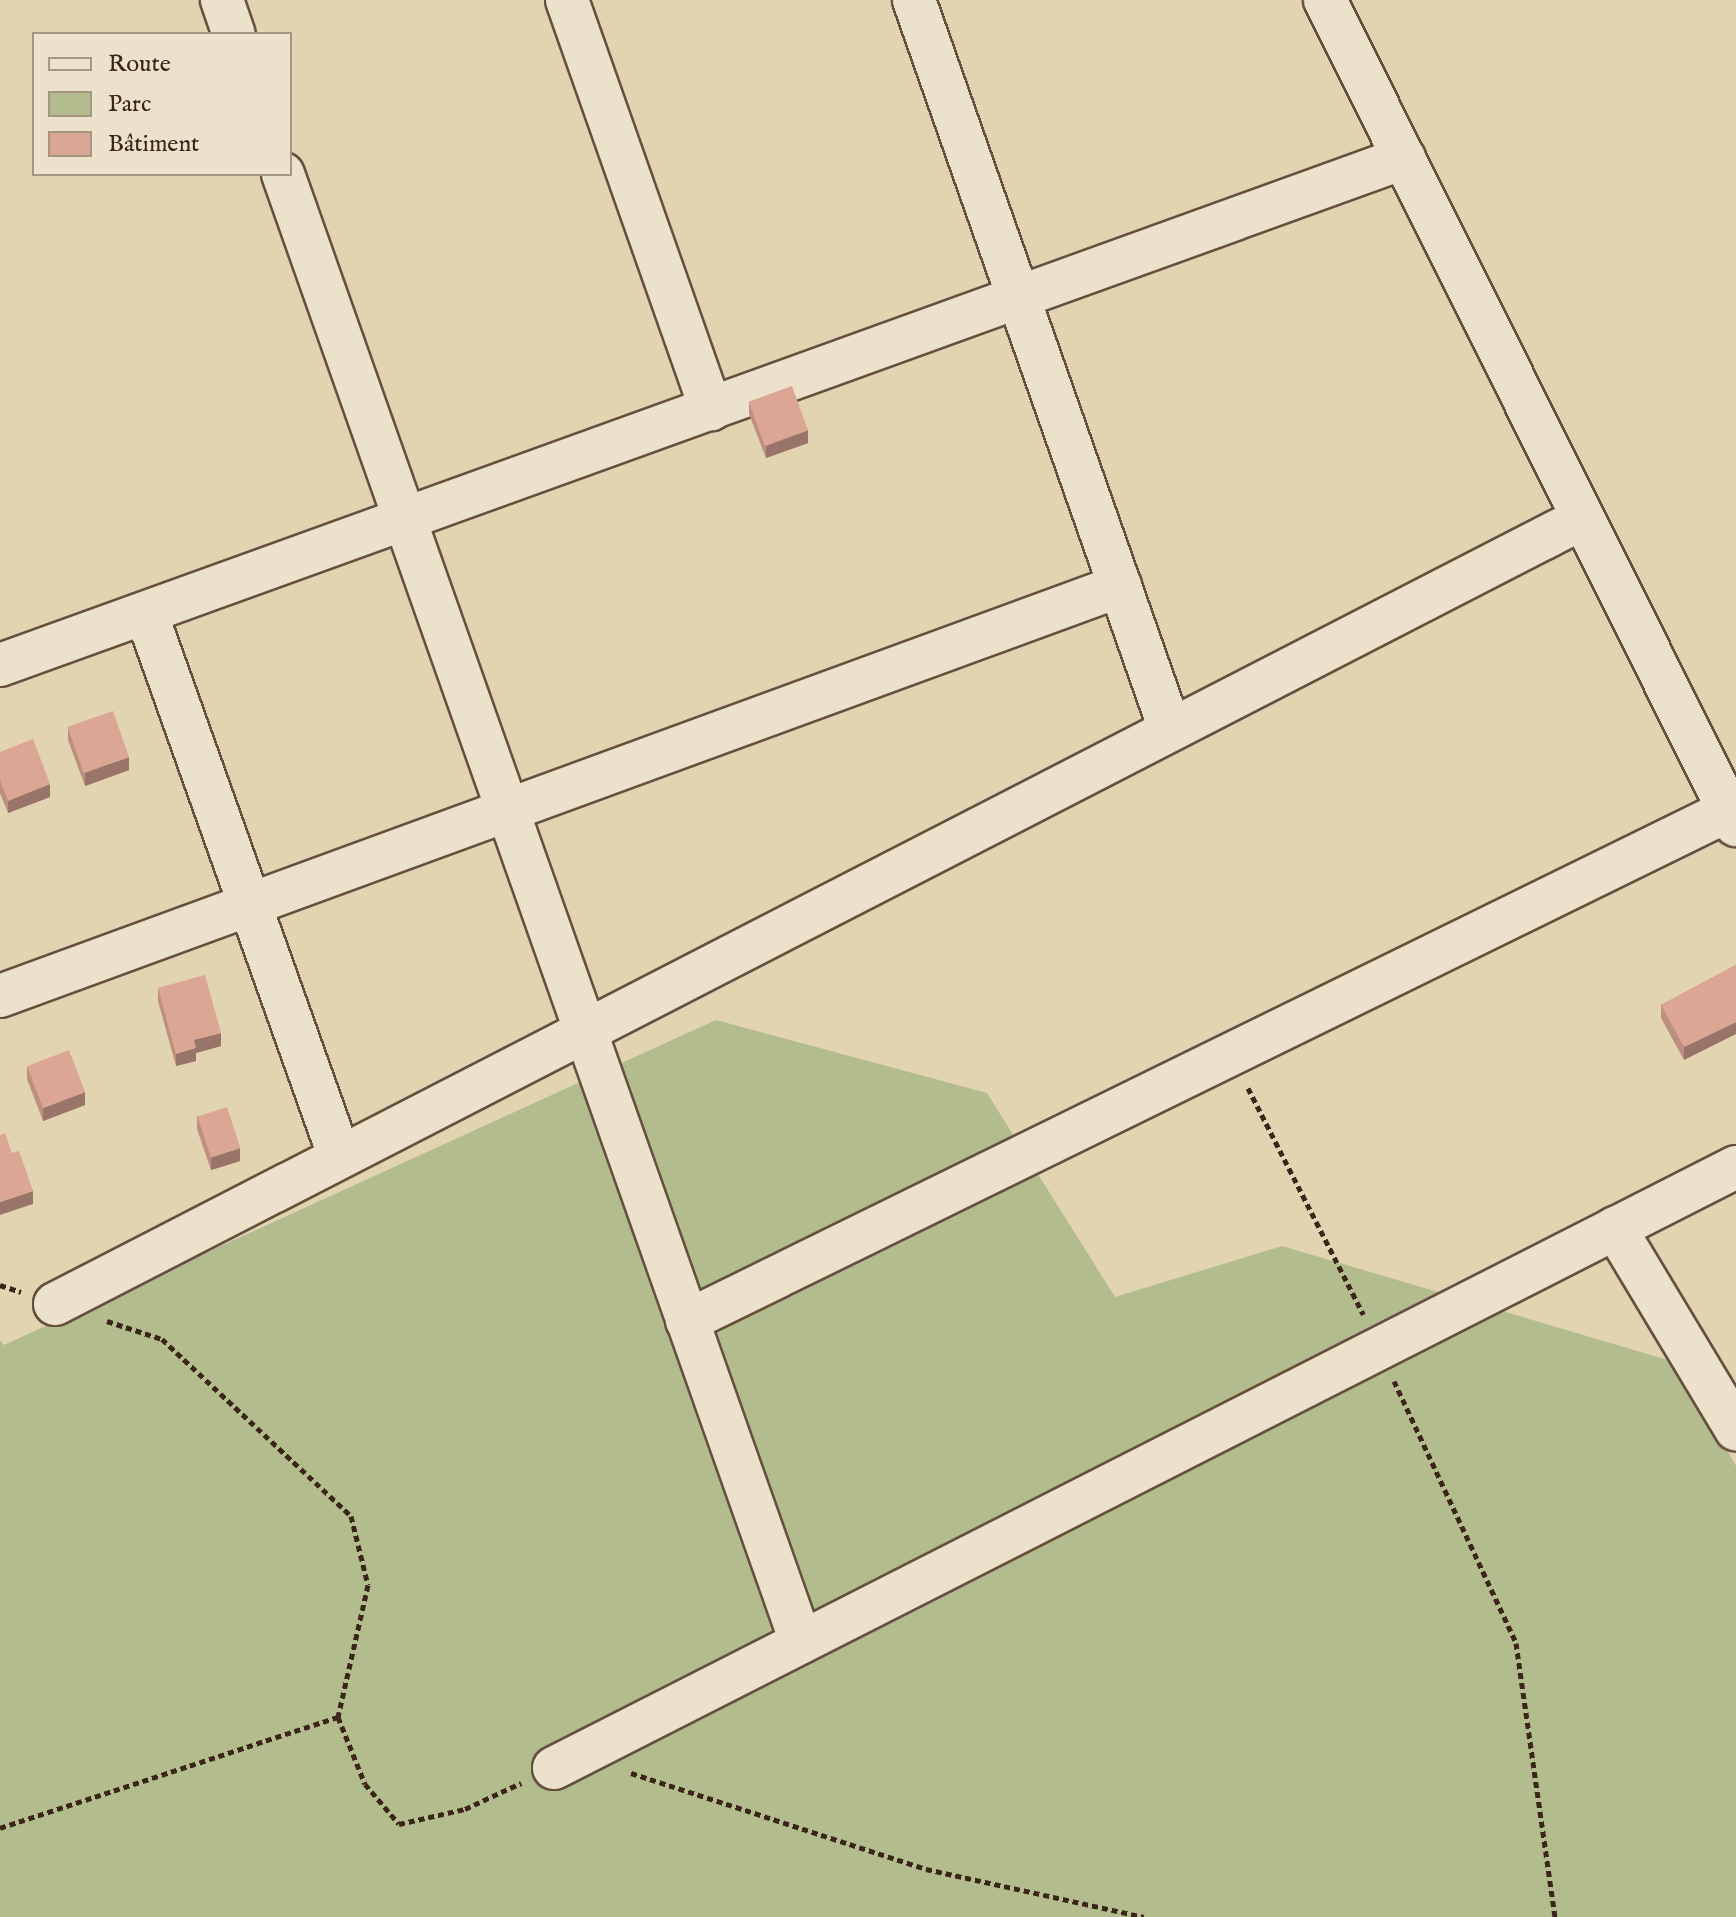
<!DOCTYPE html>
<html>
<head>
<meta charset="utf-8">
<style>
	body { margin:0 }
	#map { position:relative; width:1736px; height:1917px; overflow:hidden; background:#e2d3b1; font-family:"IM FELL English",serif }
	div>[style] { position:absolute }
	.green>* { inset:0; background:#b2bc8d }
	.path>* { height:5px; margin-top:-2.5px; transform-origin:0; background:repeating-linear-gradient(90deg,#3b2519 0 6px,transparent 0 10px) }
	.roads { filter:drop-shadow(2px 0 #65503f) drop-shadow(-2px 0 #65503f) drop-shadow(0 2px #65503f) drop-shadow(0 -2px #65503f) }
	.minor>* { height:42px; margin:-21px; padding:0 21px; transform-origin:21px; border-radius:21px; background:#ece2cc }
	.wall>* { inset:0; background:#bc8f7f }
	.shaded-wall>* { inset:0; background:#997468 }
	.building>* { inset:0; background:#dba694; transform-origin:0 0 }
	span { translate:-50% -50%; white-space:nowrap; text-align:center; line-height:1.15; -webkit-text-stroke:6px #ece2cc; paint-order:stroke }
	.legend { position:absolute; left:32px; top:32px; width:260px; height:144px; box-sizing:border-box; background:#ece2cc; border:2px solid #a59684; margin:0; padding:10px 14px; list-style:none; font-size:24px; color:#3b2519 }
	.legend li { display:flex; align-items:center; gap:16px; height:40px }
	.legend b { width:40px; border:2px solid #a59684 }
</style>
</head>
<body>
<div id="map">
	<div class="green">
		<i style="clip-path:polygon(716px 1020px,987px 1093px,1115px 1297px,1282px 1246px,1678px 1363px,1736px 1466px,1736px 1917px,0 1917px,0 1340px,4px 1345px)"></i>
	</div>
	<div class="path">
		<i style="left:1248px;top:1088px;width:254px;rotate:63deg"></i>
		<i style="left:0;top:1285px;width:22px;rotate:18deg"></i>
		<i style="left:107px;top:1321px;width:58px;rotate:18.1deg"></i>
		<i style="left:162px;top:1339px;width:259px;rotate:43.1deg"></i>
		<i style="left:351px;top:1516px;width:71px;rotate:76.2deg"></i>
		<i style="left:368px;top:1585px;width:135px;rotate:102.8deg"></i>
		<i style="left:1394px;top:1381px;width:289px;rotate:65deg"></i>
		<i style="left:1516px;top:1643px;width:277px;rotate:81.9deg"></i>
		<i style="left:631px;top:1773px;width:310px;rotate:18deg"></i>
		<i style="left:926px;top:1869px;width:223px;rotate:12.4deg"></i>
		<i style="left:0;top:1828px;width:356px;rotate:-18.2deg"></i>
		<i style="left:338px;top:1717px;width:72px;rotate:68.1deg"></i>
		<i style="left:365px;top:1784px;width:52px;rotate:49.6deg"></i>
		<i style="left:399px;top:1824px;width:68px;rotate:-12.8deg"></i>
		<i style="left:465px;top:1809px;width:62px;rotate:-24.9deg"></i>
	</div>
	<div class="roads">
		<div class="minor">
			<i style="left:222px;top:0;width:36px;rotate:71deg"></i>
			<i style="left:567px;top:0;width:434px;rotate:70.6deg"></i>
			<i style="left:914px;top:0;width:773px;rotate:70.65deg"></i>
			<i style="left:1325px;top:0;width:922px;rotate:63.52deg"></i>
			<i style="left:283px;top:174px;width:1557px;rotate:70.56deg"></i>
			<i style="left:146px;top:613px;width:575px;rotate:70.4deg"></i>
			<i style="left:0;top:665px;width:1493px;rotate:-19.86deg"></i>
			<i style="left:0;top:996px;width:1193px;rotate:-20.11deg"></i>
			<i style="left:1615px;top:1228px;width:235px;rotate:59deg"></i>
			<i style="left:55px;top:1304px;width:1718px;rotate:-27.22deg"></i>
			<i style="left:687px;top:1321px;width:1161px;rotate:-26.12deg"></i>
			<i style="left:554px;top:1768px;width:1326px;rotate:-26.95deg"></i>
		</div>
	</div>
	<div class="wall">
		<i style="clip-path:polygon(749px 402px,808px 443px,766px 458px,749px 414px)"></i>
		<i style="clip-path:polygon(68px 727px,129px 770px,85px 786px,68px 740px)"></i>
		<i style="clip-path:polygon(0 752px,50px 797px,8px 813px,0 793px)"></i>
		<i style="clip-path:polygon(1736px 965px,1684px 1060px,1661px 1018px,1661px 1005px)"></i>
		<i style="clip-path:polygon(158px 988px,221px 1046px,196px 1053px,196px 1061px,176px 1066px,158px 1001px)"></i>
		<i style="clip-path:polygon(27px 1066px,85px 1105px,43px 1121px,27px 1079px)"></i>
		<i style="clip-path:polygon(197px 1116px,240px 1161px,211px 1170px,197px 1129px)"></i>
	</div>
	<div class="shaded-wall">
		<i style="clip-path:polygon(808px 430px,808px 443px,766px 458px,766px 446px)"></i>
		<i style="clip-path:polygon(129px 757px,129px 770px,85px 786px,85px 773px)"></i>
		<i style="clip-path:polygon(50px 784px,50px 797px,8px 813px,8px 801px)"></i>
		<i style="clip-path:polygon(1736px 1022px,1736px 1034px,1684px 1060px,1684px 1047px)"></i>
		<i style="clip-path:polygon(221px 1033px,221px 1046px,196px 1053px,196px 1061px,176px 1066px,176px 1054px,194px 1040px)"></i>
		<i style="clip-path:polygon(85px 1092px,85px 1105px,43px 1121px,43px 1108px)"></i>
		<i style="clip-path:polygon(240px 1148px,240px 1161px,211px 1170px,211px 1158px)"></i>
		<i style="clip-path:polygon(33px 1191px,33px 1204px,0 1215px,0 1202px)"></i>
	</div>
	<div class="building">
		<i style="left:792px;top:386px;width:47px;height:46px;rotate:70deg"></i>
		<i style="left:113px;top:711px;width:49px;height:48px;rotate:71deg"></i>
		<i style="clip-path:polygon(33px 739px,50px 784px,8px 801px,0 780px,0 752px)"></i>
		<i style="clip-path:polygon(1736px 965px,1736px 1022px,1684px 1047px,1661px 1005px)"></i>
		<i style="clip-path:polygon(205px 975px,221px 1033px,194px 1040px,196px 1048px,176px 1054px,158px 988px)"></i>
		<i style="left:69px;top:1050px;width:45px;height:45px;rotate:69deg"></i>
		<i style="left:227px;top:1107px;width:43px;height:31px;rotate:72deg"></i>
		<i style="clip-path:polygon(5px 1133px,12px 1153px,19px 1151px,33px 1191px,0 1202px,0 1135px)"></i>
	</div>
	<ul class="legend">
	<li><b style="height:10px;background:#ece2cc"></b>Route</li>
	<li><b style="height:22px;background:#b2bc8d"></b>Parc</li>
	<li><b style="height:22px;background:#dba694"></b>Bâtiment</li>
	</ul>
</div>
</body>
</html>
